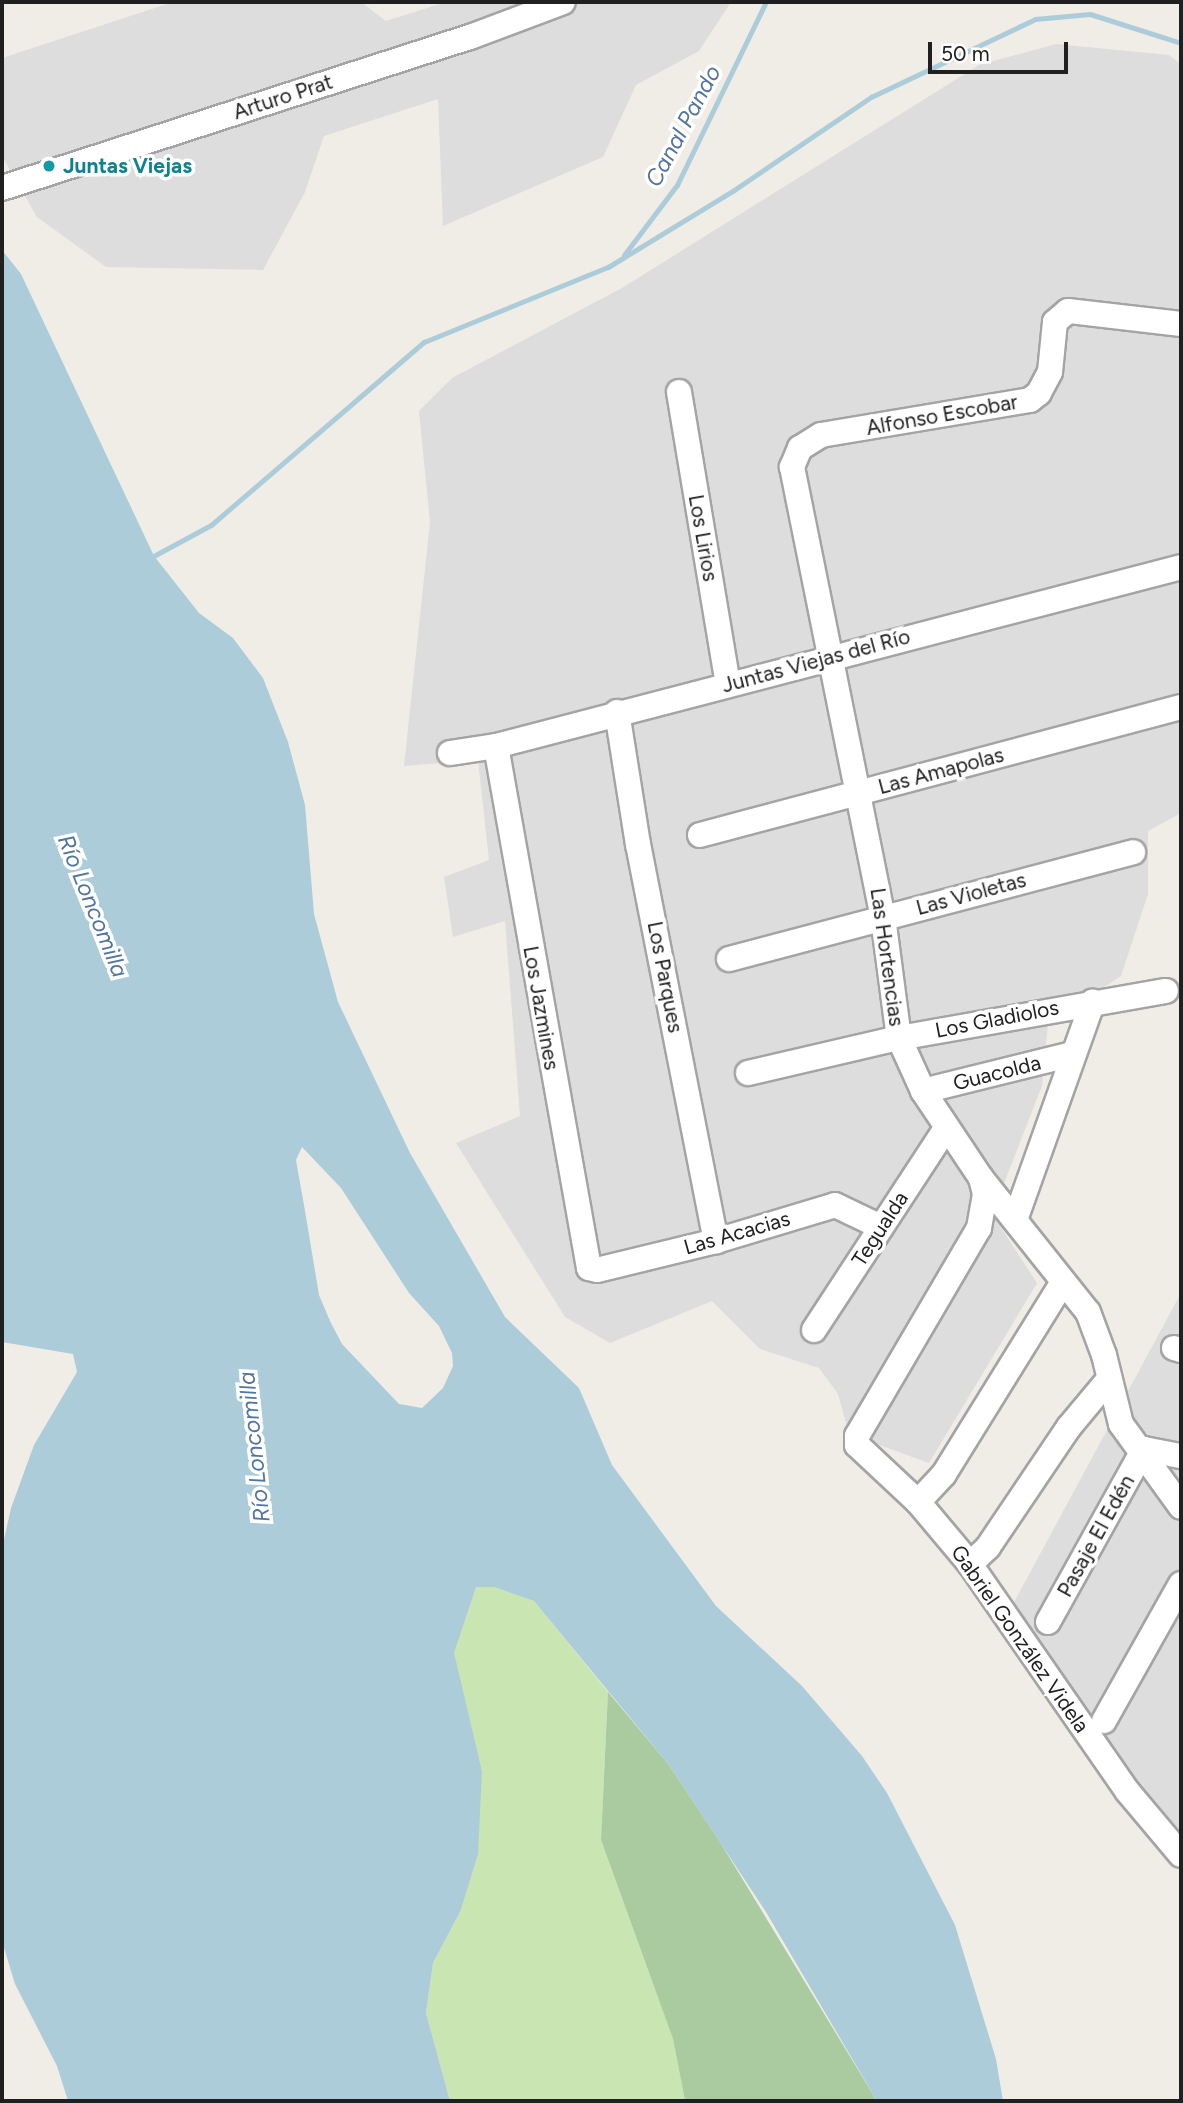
<!DOCTYPE html>
<html>
<head>
<meta charset="utf-8">
<style>
	body { margin:0 }
	#map { position:relative; width:1183px; height:2103px; overflow:hidden; background:#f0ede7; font-family:Figtree,sans-serif }
	div>[style] { position:absolute }
	.residential>* { inset:0; background:#dedddd }
	.grass>* { inset:0; background:#c8e5b2 }
	.forest>* { inset:0; background:#aacba0 }
	.water>* { inset:0; background:#acccd9 }
	.stream>* { height:5px; margin:-2.5px; padding:0 2.5px; transform-origin:2.5px; border-radius:2.5px; background:#acccd9 }
	.roads { filter:drop-shadow(2px 0 #a4a4a4) drop-shadow(-2px 0 #a4a4a4) drop-shadow(0 2px #a4a4a4) drop-shadow(0 -2px #a4a4a4) }
	.minor>* { height:24px; margin:-12px; padding:0 12px; transform-origin:12px; border-radius:12px; background:#fff }
	.dots>* { width:19px; height:19px; translate:-50% -50%; box-sizing:border-box; border:4px solid #fff; border-radius:50% }
	span { translate:-50% -50%; white-space:nowrap; text-align:center; line-height:1.15; -webkit-text-stroke:7px #fff; paint-order:stroke }
	.street-label { font-size:21px; color:#202020 }
	.culture-label { font-size:21px; color:#0d838f; font-weight:700 }
	.left { translate:0 -50%; text-align:left }
	.water-label { font-size:23px; color:#5174a0; font-style:italic }
	.frame { position:absolute; inset:0; border:4px solid #202020; pointer-events:none }
	.scale { position:absolute; left:928px; top:42px; width:140px; height:32px; box-sizing:border-box; border:4px solid #202020; border-top:0; padding-left:9px; font-size:21px; line-height:24px; white-space:nowrap; color:#202020; -webkit-text-stroke:5px #fff; paint-order:stroke }
</style>
</head>
<body>
<div id="map">
	<div class="residential">
		<i style="clip-path:polygon(173px 2px,361px 2px,386px 21px,446px 2px,731px 2px,699px 51px,636px 85px,603px 157px,443px 226px,438px 99px,324px 136px,305px 192px,263px 270px,106px 267px,37px 217px,2px 156px,2px 58px)"></i>
		<i style="clip-path:polygon(1056px 44px,1169px 55px,1181px 64px,1181px 813px,1148px 831px,1148px 894px,1121px 976px,1048px 1023px,1042px 1086px,992px 1214px,1037px 1283px,929px 1463px,849px 1434px,838px 1394px,819px 1368px,760px 1349px,712px 1301px,610px 1343px,565px 1317px,456px 1143px,520px 1116px,505px 921px,453px 937px,444px 877px,489px 860px,478px 760px,404px 766px,430px 522px,419px 411px,452px 378px,622px 288px,979px 65px)"></i>
		<i style="clip-path:polygon(1181px 1293px,1181px 1846px,1006px 1617px)"></i>
	</div>
	<div class="grass">
		<i style="clip-path:polygon(476px 1587px,494px 1587px,534px 1601px,608px 1692px,601px 1840px,673px 2039px,685px 2101px,450px 2101px,426px 2013px,433px 1963px,460px 1912px,482px 1771px,453px 1653px)"></i>
	</div>
	<div class="forest">
		<i style="clip-path:polygon(608px 1692px,669px 1765px,720px 1842px,877px 2101px,685px 2101px,673px 2039px,601px 1840px)"></i>
	</div>
	<div class="water">
		<i style="clip-path:polygon(evenodd,2px 250px,21px 274px,154px 556px,199px 613px,233px 638px,263px 678px,288px 742px,305px 805px,314px 914px,338px 1002px,410px 1153px,505px 1317px,579px 1388px,612px 1465px,716px 1606px,802px 1686px,862px 1756px,887px 1793px,955px 1925px,996px 2059px,1003px 2101px,877px 2101px,766px 1912px,669px 1765px,534px 1601px,494px 1587px,476px 1587px,454px 1653px,482px 1771px,478px 1854px,460px 1912px,433px 1963px,426px 2013px,450px 2101px,68px 2101px,57px 2066px,15px 1984px,2px 1941px,2px 1549px,11px 1508px,34px 1445px,77px 1372px,73px 1354px,2px 1342px,2px 250px,302px 1147px,341px 1188px,409px 1293px,439px 1326px,452px 1353px,453px 1366px,443px 1388px,422px 1408px,399px 1404px,342px 1344px,330px 1321px,319px 1295px,305px 1211px,296px 1160px,302px 1147px)"></i>
	</div>
	<div class="stream">
		<i style="left:624px;top:255px;width:88px;rotate:-52.9deg"></i>
		<i style="left:677px;top:185px;width:203px;rotate:-64.1deg"></i>
		<i style="left:148px;top:559px;width:72px;rotate:-28.4deg"></i>
		<i style="left:211px;top:525px;width:281px;rotate:-40.7deg"></i>
		<i style="left:424px;top:342px;width:199px;rotate:-22.2deg"></i>
		<i style="left:608px;top:267px;width:148px;rotate:-31.4deg"></i>
		<i style="left:734px;top:190px;width:166px;rotate:-34.2deg"></i>
		<i style="left:871px;top:97px;width:182px;rotate:-25.4deg"></i>
		<i style="left:1035px;top:19px;width:55px;rotate:-5.2deg"></i>
		<i style="left:1090px;top:14px;width:96px;rotate:17.7deg"></i>
	</div>
	<div class="roads">
		<div class="minor">
			<i style="left:2px;top:188px;width:492px;rotate:-17.9deg"></i>
			<i style="left:470px;top:37px;width:99px;rotate:-20.6deg"></i>
			<i style="left:1181px;top:324px;width:114px;rotate:-173.4deg"></i>
			<i style="left:1068px;top:311px;width:17px;rotate:140deg"></i>
			<i style="left:1055px;top:322px;width:50px;rotate:95.7deg"></i>
			<i style="left:1050px;top:372px;width:24px;rotate:118deg"></i>
			<i style="left:1039px;top:393px;width:11px;rotate:142deg"></i>
			<i style="left:1030px;top:400px;width:212px;rotate:170.5deg"></i>
			<i style="left:821px;top:435px;width:25px;rotate:148deg"></i>
			<i style="left:800px;top:448px;width:21px;rotate:113deg"></i>
			<i style="left:792px;top:467px;width:459px;rotate:78.6deg"></i>
			<i style="left:883px;top:917px;width:122px;rotate:82.5deg"></i>
			<i style="left:899px;top:1038px;width:58px;rotate:65.6deg"></i>
			<i style="left:923px;top:1091px;width:105px;rotate:56.3deg"></i>
			<i style="left:981px;top:1178px;width:16px;rotate:76deg"></i>
			<i style="left:985px;top:1194px;width:35px;rotate:100deg"></i>
			<i style="left:979px;top:1228px;width:241px;rotate:120.4deg"></i>
			<i style="left:857px;top:1436px;width:9px;rotate:90deg"></i>
			<i style="left:857px;top:1445px;width:83px;rotate:43.1deg"></i>
			<i style="left:918px;top:1502px;width:81px;rotate:50deg"></i>
			<i style="left:970px;top:1564px;width:277px;rotate:55.3deg"></i>
			<i style="left:1128px;top:1792px;width:82px;rotate:49.9deg"></i>
			<i style="left:679px;top:392px;width:296px;rotate:80.5deg"></i>
			<i style="left:617px;top:712px;width:134px;rotate:81deg"></i>
			<i style="left:638px;top:844px;width:405px;rotate:78.9deg"></i>
			<i style="left:496px;top:746px;width:530px;rotate:79.9deg"></i>
			<i style="left:589px;top:1268px;width:8px;rotate:14deg"></i>
			<i style="left:597px;top:1270px;width:122px;rotate:-13.7deg"></i>
			<i style="left:716px;top:1241px;width:124px;rotate:-16.8deg"></i>
			<i style="left:835px;top:1205px;width:51px;rotate:25.6deg"></i>
			<i style="left:450px;top:753px;width:47px;rotate:-8.7deg"></i>
			<i style="left:496px;top:746px;width:708px;rotate:-14.64deg"></i>
			<i style="left:700px;top:835px;width:498px;rotate:-14.9deg"></i>
			<i style="left:729px;top:959px;width:418px;rotate:-14.8deg"></i>
			<i style="left:748px;top:1073px;width:155px;rotate:-13.1deg"></i>
			<i style="left:899px;top:1038px;width:271px;rotate:-10deg"></i>
			<i style="left:923px;top:1091px;width:154px;rotate:-13.9deg"></i>
			<i style="left:981px;top:1178px;width:171px;rotate:51.4deg"></i>
			<i style="left:1088px;top:1312px;width:46px;rotate:69.6deg"></i>
			<i style="left:1104px;top:1355px;width:71px;rotate:76.2deg"></i>
			<i style="left:1121px;top:1424px;width:102px;rotate:54.1deg"></i>
			<i style="left:1015px;top:1220px;width:232px;rotate:-70.4deg"></i>
			<i style="left:814px;top:1330px;width:241px;rotate:-56.8deg"></i>
			<i style="left:1174px;top:1348px;width:7px;rotate:16deg"></i>
			<i style="left:918px;top:1502px;width:38px;rotate:-47deg"></i>
			<i style="left:944px;top:1474px;width:226px;rotate:-58.2deg"></i>
			<i style="left:970px;top:1564px;width:25px;rotate:-43deg"></i>
			<i style="left:988px;top:1547px;width:145px;rotate:-56deg"></i>
			<i style="left:1069px;top:1427px;width:62px;rotate:-50.2deg"></i>
			<i style="left:1048px;top:1622px;width:198px;rotate:-61deg"></i>
			<i style="left:1144px;top:1449px;width:38px;rotate:11deg"></i>
			<i style="left:1104px;top:1721px;width:157px;rotate:-60.7deg"></i>
		</div>
	</div>
	<div class="dots">
		<i style="left:49px;top:166px;background:#0f9aa8"></i>
	</div>
	<div class="street-label">
		<span style="left:283px;top:97px;rotate:-18deg">Arturo Prat</span>
		<span style="left:942px;top:415px;rotate:-10deg">Alfonso Escobar</span>
		<span style="left:703px;top:538px;rotate:80deg">Los Lirios</span>
		<span style="left:816px;top:661px;rotate:-15deg">Juntas Viejas del Río</span>
		<span style="left:941px;top:771px;rotate:-15deg">Las Amapolas</span>
		<span style="left:971px;top:894px;rotate:-15deg">Las Violetas</span>
		<span style="left:887px;top:957px;rotate:82deg">Las Hortencias</span>
		<span style="left:665px;top:977px;rotate:79deg">Los Parques</span>
		<span style="left:541px;top:1008px;rotate:80deg">Los Jazmines</span>
		<span style="left:997px;top:1019px;rotate:-11deg">Los Gladiolos</span>
		<span style="left:997px;top:1073px;rotate:-14deg">Guacolda</span>
		<span style="left:880px;top:1229px;rotate:-57deg">Tegualda</span>
		<span style="left:737px;top:1233px;rotate:-16deg">Las Acacias</span>
		<span style="left:1096px;top:1536px;rotate:-61deg">Pasaje El Edén</span>
		<span style="left:1020px;top:1639px;rotate:55deg">Gabriel González Videla</span>
	</div>
	<div class="culture-label">
		<span class="left" style="left:63px;top:166px">Juntas Viejas</span>
	</div>
	<div class="water-label">
		<span style="left:683px;top:126px;rotate:-62deg">Canal Pando</span>
		<span style="left:93px;top:906px;rotate:68deg">Río Loncomilla</span>
		<span style="left:254px;top:1447px;rotate:-96deg">Río Loncomilla</span>
	</div>
	<div class="frame"></div>
	<div class="scale">50 m</div>
</div>
</body>
</html>
